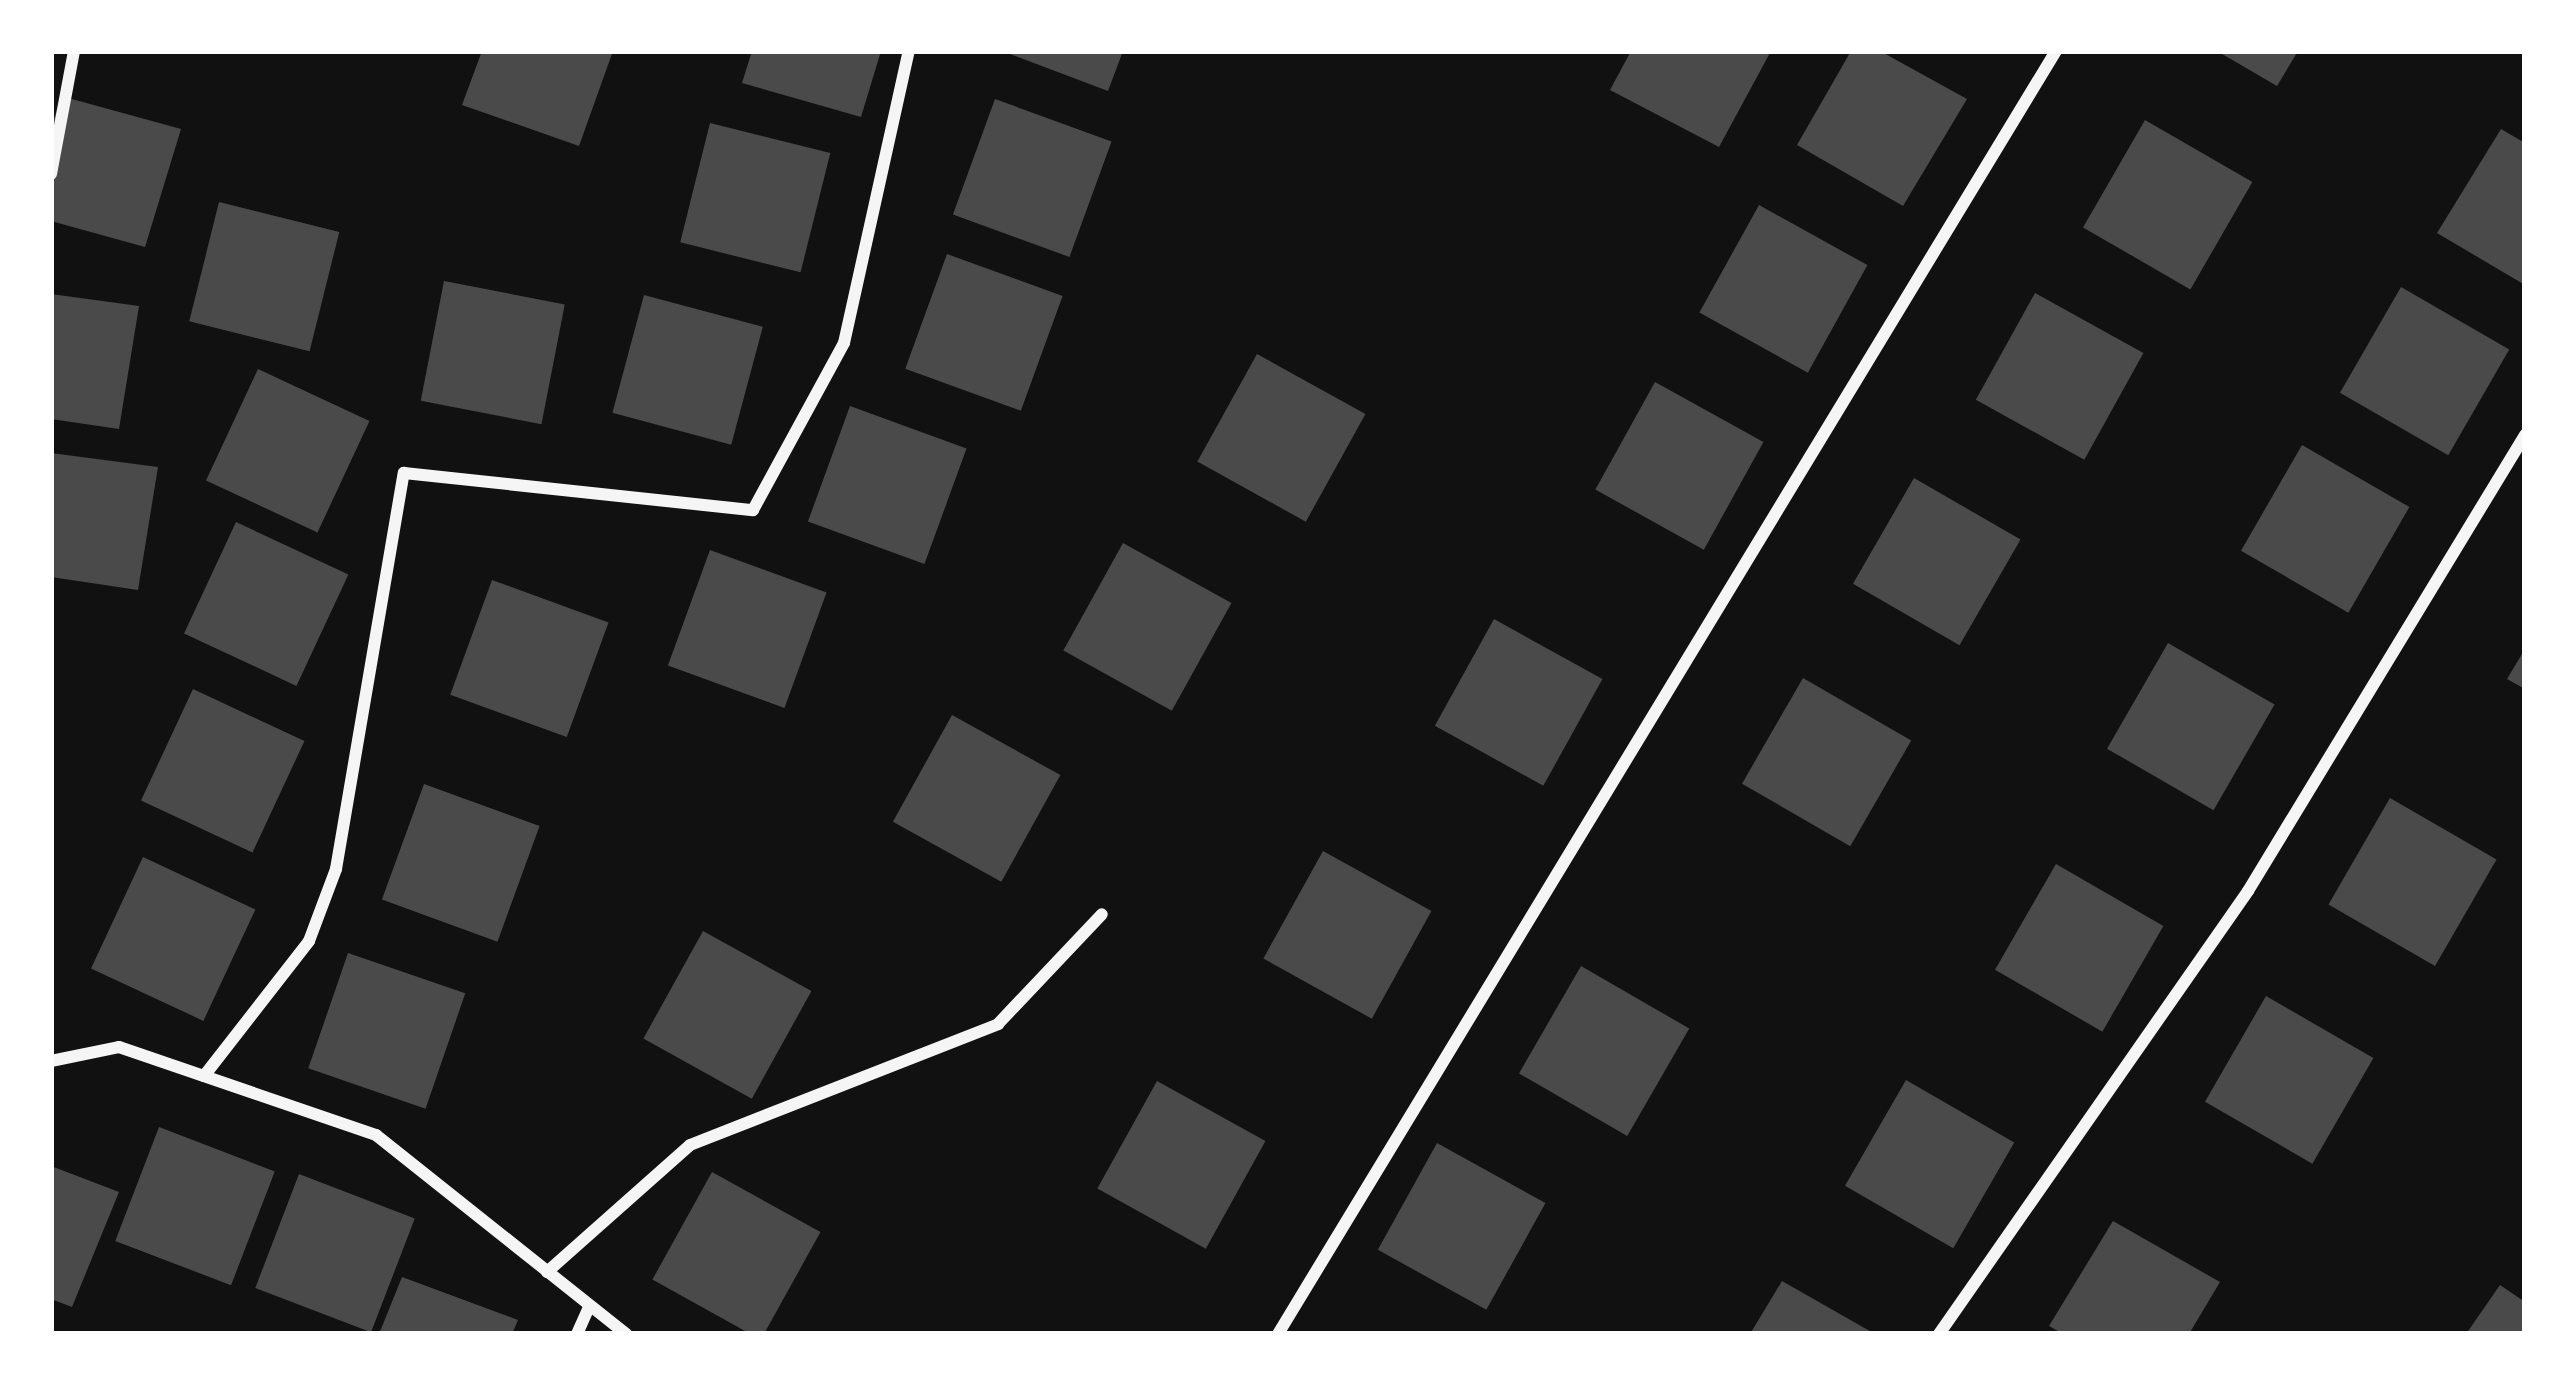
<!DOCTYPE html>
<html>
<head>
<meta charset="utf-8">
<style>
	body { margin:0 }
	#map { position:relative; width:2576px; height:1385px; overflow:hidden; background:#111; font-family:"Source Sans 3",sans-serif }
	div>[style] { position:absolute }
	.building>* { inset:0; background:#4a4a4a; transform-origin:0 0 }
	.minor>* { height:12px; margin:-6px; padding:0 6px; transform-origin:6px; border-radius:6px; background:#f5f5f5 }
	span { translate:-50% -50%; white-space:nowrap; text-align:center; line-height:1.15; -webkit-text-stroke:12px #fff; paint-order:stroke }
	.frame { position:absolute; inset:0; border:54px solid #fff; pointer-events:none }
</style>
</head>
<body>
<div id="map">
	<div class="building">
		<i style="clip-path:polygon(482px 51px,613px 51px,579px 146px,462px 105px)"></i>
		<i style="clip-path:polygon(752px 51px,881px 51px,861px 117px,742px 83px)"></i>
		<i style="clip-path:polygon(1002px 51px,1123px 51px,1108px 91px)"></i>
		<i style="clip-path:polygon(1631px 51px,1771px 51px,1719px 147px,1610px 90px)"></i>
		<i style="clip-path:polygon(1851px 51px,1880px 51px,1967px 99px,1903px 206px,1797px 145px)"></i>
		<i style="clip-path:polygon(2217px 51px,2298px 51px,2277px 86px)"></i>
		<i style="clip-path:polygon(61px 96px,181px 129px,145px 247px,51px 221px,51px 129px)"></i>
		<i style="left:995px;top:99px;width:124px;height:123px;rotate:20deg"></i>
		<i style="left:2145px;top:120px;width:124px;height:124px;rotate:30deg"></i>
		<i style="left:710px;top:123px;width:124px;height:123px;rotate:14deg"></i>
		<i style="clip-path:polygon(2501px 129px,2525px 143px,2525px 285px,2437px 233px)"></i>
		<i style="left:219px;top:202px;width:124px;height:123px;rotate:14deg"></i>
		<i style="left:1759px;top:205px;width:124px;height:123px;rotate:29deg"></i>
		<i style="left:947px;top:254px;width:123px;height:122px;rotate:20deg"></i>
		<i style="left:444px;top:281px;width:123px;height:122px;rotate:11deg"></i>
		<i style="left:2401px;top:287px;width:125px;height:122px;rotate:30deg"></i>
		<i style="left:2035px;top:293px;width:124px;height:122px;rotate:29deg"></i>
		<i style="clip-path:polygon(51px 294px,139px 306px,119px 429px,51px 419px)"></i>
		<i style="left:644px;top:295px;width:123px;height:122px;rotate:15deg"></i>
		<i style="left:1257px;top:354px;width:124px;height:123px;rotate:29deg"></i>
		<i style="left:258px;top:369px;width:123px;height:123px;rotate:25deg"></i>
		<i style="left:1655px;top:382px;width:124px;height:123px;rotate:29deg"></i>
		<i style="left:850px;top:406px;width:124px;height:123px;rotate:20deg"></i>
		<i style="left:2302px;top:445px;width:124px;height:122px;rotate:30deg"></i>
		<i style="clip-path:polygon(51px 453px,158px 467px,138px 590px,51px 577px)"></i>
		<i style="left:1914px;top:478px;width:123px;height:122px;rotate:30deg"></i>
		<i style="left:236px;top:522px;width:124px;height:123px;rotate:25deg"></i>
		<i style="left:1123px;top:543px;width:124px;height:123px;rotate:29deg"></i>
		<i style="left:710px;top:550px;width:124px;height:123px;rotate:20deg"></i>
		<i style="left:492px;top:580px;width:124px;height:122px;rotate:20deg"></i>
		<i style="left:1494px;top:619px;width:124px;height:122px;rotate:29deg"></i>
		<i style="left:2168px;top:643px;width:123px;height:122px;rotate:30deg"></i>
		<i style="clip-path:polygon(2525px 649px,2525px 689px,2507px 679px)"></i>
		<i style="left:1803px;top:678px;width:125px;height:122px;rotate:30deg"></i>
		<i style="left:193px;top:689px;width:123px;height:123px;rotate:25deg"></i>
		<i style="left:952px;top:715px;width:124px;height:122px;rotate:29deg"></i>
		<i style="left:424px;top:784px;width:123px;height:123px;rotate:20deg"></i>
		<i style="left:2390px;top:798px;width:123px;height:123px;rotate:30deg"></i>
		<i style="left:1323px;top:851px;width:124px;height:123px;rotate:29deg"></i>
		<i style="left:143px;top:857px;width:124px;height:123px;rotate:25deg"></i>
		<i style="left:2056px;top:864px;width:124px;height:122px;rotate:30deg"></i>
		<i style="left:703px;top:931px;width:124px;height:123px;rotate:29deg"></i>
		<i style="left:348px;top:953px;width:124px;height:122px;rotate:19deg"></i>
		<i style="left:1581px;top:966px;width:125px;height:124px;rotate:30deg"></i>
		<i style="left:2266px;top:996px;width:124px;height:122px;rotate:30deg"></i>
		<i style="left:1906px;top:1080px;width:125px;height:122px;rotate:30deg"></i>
		<i style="left:1157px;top:1081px;width:124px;height:123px;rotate:29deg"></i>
		<i style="left:159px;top:1127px;width:124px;height:122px;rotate:21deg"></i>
		<i style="left:1437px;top:1143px;width:124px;height:122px;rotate:29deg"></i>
		<i style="clip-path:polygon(51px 1166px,119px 1192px,72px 1307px,51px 1299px)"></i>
		<i style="left:712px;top:1172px;width:124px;height:123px;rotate:29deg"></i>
		<i style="left:299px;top:1174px;width:124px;height:122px;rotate:21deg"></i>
		<i style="clip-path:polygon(2113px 1221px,2220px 1282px,2189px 1334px,2063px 1334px,2049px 1326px)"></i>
		<i style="clip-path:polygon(402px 1277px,518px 1320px,512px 1334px,379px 1334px)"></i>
		<i style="clip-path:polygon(1782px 1281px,1875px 1334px,1750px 1334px)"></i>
		<i style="clip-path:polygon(2500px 1285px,2525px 1302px,2525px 1334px,2466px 1334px)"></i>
	</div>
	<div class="minor">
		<i style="left:51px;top:174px;width:125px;rotate:-79.4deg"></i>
		<i style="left:51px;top:1061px;width:69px;rotate:-11.6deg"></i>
		<i style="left:119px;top:1047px;width:272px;rotate:18.9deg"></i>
		<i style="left:376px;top:1135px;width:320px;rotate:38.5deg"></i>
		<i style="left:204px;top:1076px;width:171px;rotate:-52.1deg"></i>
		<i style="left:309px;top:941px;width:77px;rotate:-69.4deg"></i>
		<i style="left:336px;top:869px;width:402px;rotate:-80.3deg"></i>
		<i style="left:404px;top:473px;width:351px;rotate:6.1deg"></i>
		<i style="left:753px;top:510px;width:190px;rotate:-61.4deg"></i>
		<i style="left:844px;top:343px;width:299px;rotate:-77.5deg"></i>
		<i style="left:547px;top:1272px;width:191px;rotate:-41.6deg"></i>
		<i style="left:690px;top:1145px;width:331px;rotate:-21.4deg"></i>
		<i style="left:998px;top:1024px;width:151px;rotate:-46.6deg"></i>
		<i style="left:577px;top:1334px;width:30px;rotate:-66deg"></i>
		<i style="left:1278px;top:1334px;width:1500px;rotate:-58.77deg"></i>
		<i style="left:1939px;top:1334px;width:540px;rotate:-55.1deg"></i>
		<i style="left:2248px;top:891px;width:534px;rotate:-58.72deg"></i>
	</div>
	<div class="frame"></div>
</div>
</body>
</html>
